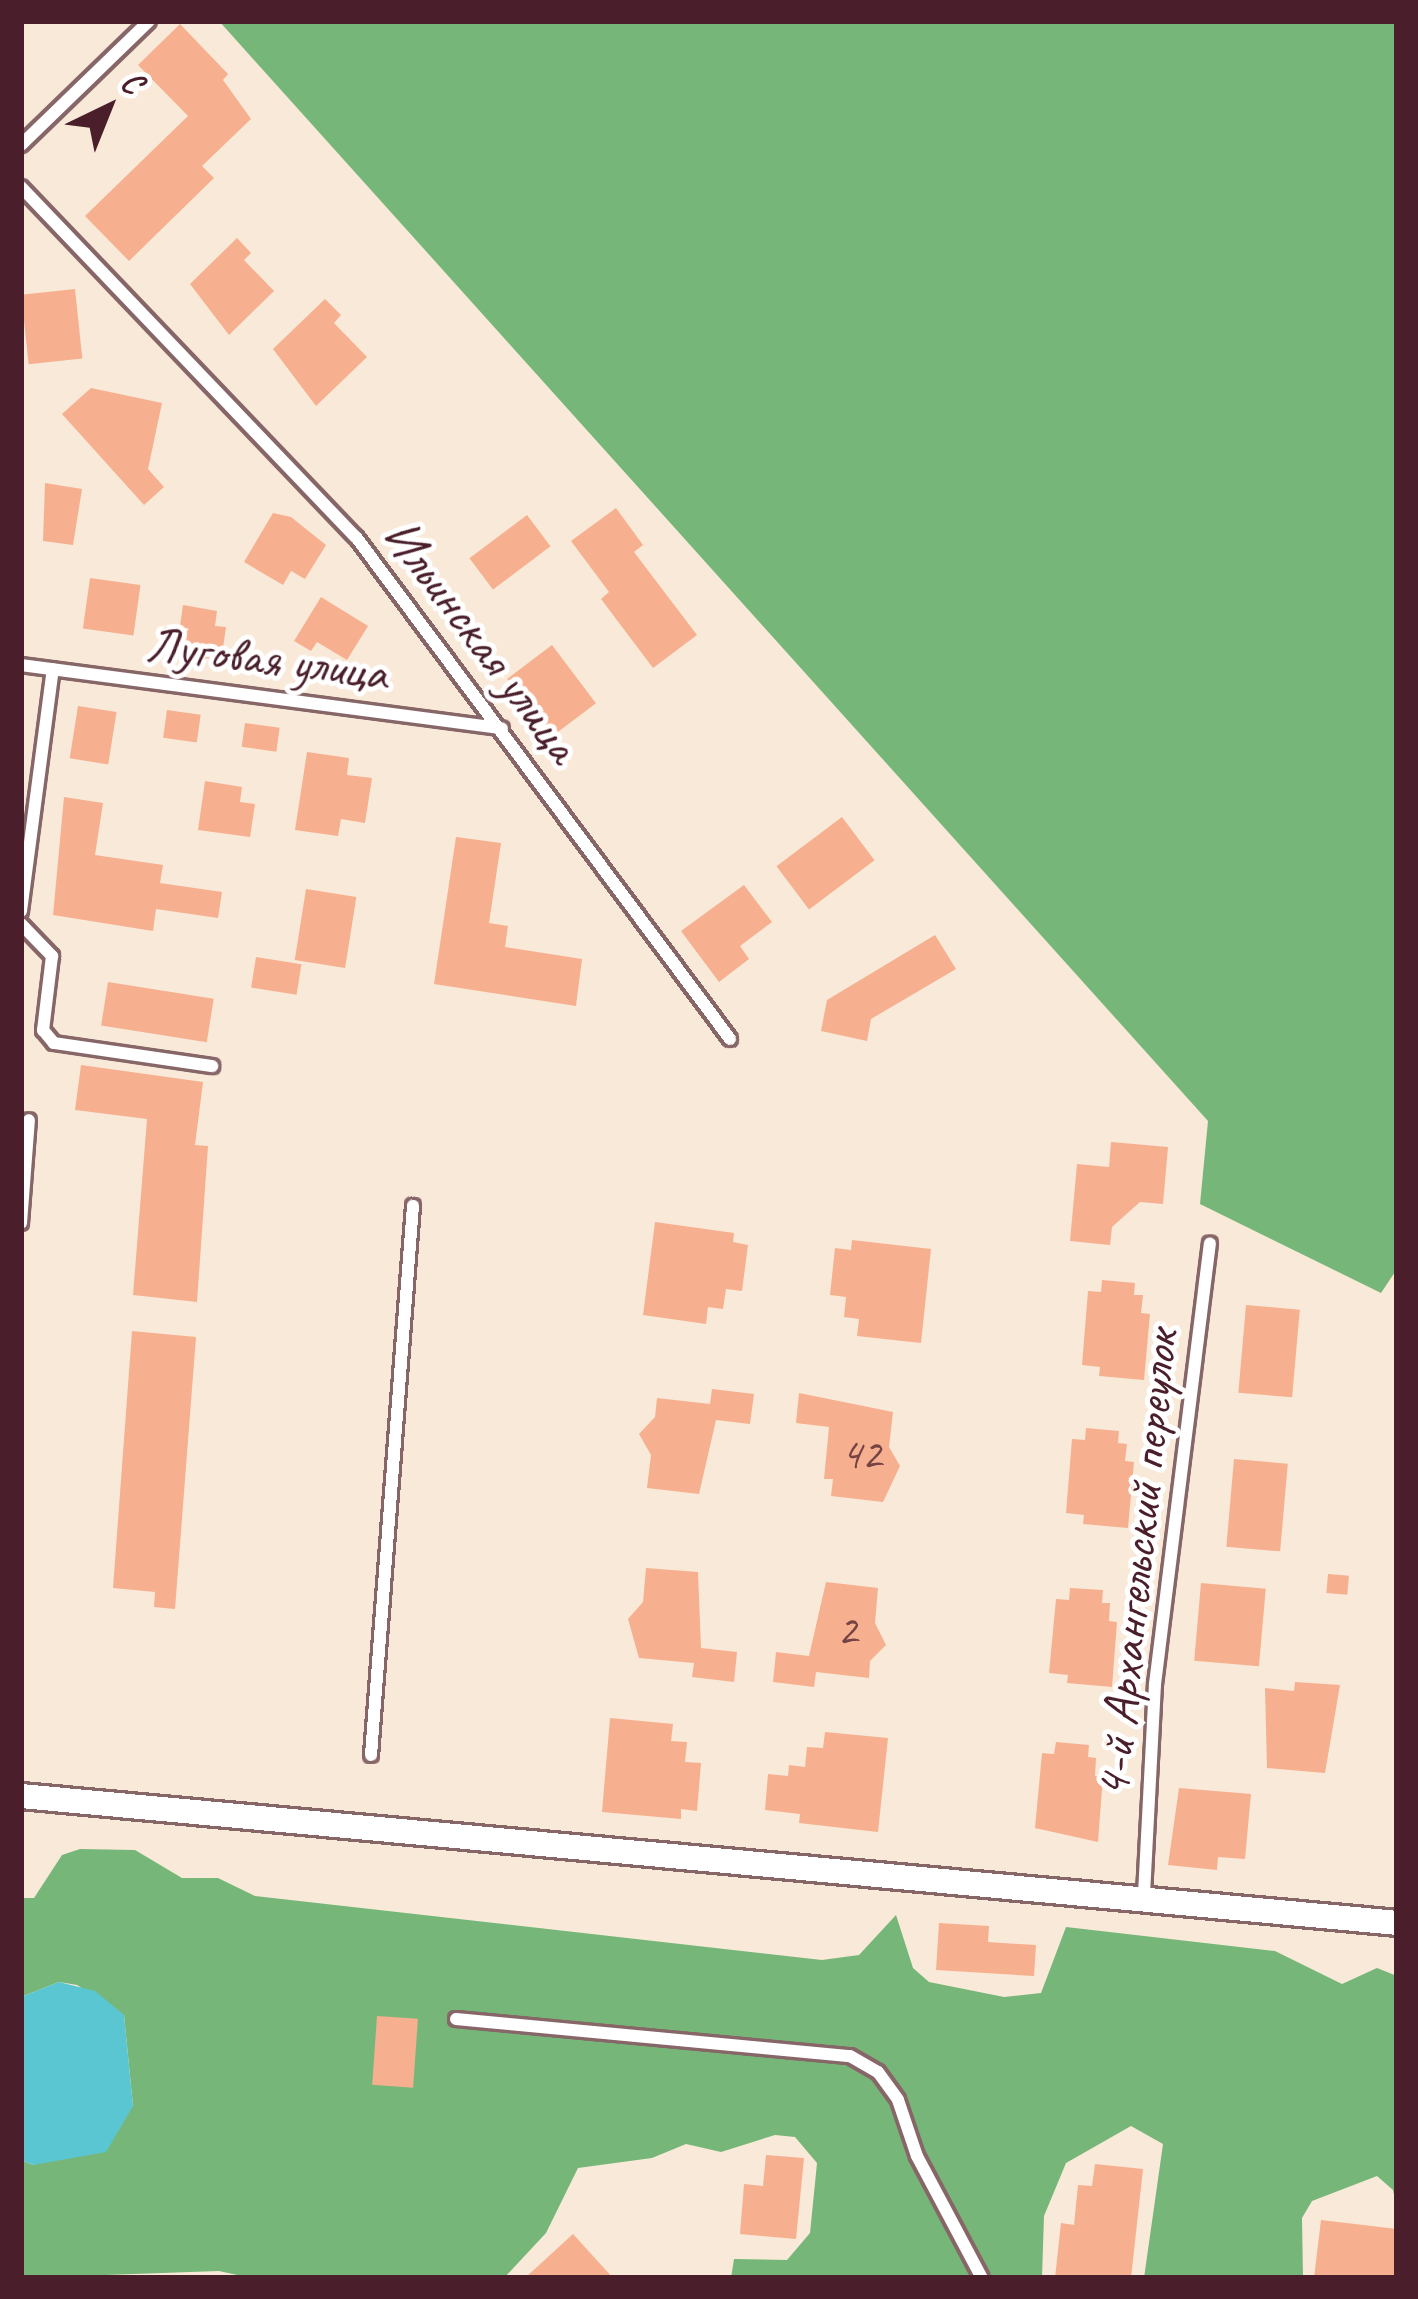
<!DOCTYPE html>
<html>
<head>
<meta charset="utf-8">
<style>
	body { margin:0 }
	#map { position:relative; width:1418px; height:2299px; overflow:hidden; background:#f9e9d8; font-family:Caveat,sans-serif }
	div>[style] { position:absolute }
	.forest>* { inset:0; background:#76b779 }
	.water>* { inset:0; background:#5ac6d2 }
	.building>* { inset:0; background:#f6b08f; transform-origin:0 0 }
	.roads { filter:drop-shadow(3px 0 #876668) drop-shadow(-3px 0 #876668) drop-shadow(0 3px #876668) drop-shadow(0 -3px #876668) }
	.lane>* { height:12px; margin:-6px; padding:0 6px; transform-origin:6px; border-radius:6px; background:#fff }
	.street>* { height:24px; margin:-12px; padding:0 12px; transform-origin:12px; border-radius:12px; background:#fff }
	span { translate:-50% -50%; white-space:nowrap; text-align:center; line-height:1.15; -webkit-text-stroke:10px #fff; paint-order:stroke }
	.number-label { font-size:45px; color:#754344 }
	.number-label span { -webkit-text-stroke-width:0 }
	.street-label { font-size:51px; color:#4a1f2b }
	.frame { position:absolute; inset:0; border:24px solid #4a1f2b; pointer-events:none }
	.north { position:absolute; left:48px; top:48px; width:120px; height:120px; -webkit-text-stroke:9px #fff; paint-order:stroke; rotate:43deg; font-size:33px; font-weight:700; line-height:48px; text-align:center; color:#4a1f2b }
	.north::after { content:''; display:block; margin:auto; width:42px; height:54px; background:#4a1f2b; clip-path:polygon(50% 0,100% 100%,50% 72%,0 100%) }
</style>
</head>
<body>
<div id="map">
	<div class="forest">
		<i style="clip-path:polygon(219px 21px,1397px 21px,1397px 1269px,1381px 1293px,1200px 1204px,1208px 1121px)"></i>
		<i style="clip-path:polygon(80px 1849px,135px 1850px,182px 1878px,218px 1878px,255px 1896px,822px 1960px,859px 1955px,896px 1915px,913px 1968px,929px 1982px,1004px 1997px,1041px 1993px,1066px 1927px,1275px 1951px,1342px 1984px,1377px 1968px,1397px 1976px,1397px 2210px,1393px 2190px,1377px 2176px,1312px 2201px,1302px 2218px,1303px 2278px,1144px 2278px,1163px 2144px,1131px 2126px,1066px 2163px,1044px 2216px,1042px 2278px,731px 2278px,734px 2259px,787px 2260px,810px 2233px,817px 2163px,795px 2137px,775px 2135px,721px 2152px,686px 2144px,652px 2158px,578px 2168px,546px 2233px,504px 2278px,251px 2278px,219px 2271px,21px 2278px,21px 2160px,33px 2165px,133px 2106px,124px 2015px,77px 1985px,59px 1982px,21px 1997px,21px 1898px,34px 1898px,62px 1855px)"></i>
	</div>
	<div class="water">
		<i style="clip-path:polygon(59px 1982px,95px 1991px,124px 2015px,133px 2106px,106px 2152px,33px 2165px,21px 2160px,21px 1997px)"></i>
	</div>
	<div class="building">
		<i style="clip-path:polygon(180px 24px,228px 74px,223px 80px,251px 119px,202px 166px,214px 178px,129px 261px,85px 216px,188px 116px,138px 65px)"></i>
		<i style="clip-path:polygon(237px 238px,251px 253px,244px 260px,274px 291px,229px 335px,190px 284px)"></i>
		<i style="left:75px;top:289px;width:70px;height:54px;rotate:84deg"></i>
		<i style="clip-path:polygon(325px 299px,341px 315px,334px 323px,367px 357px,316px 406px,273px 349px)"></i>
		<i style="clip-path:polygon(91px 388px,162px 403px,148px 469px,164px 487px,144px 505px,62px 414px)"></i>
		<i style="clip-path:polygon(45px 483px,82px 489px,73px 545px,43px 541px)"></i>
		<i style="clip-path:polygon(616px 508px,643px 545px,634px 552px,697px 635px,653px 668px,601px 599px,609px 592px,571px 541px)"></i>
		<i style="clip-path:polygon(273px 513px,291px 517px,326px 545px,305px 579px,291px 571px,283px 585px,244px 562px)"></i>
		<i style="left:527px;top:515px;width:39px;height:72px;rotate:53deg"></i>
		<i style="left:90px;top:578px;width:51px;height:51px;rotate:8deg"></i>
		<i style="clip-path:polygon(321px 597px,368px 626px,347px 660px,317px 642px,311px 651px,294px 641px)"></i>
		<i style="clip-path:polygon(183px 605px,217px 611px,215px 626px,226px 627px,223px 648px,212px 646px,210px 659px,176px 654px)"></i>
		<i style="left:552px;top:645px;width:73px;height:56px;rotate:53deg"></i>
		<i style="left:78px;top:706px;width:39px;height:53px;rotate:9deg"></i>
		<i style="left:167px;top:710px;width:34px;height:28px;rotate:8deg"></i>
		<i style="left:245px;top:723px;width:35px;height:24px;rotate:8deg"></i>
		<i style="clip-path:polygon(307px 752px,349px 758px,347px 775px,372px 778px,365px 823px,341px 819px,338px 836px,295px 830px)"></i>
		<i style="clip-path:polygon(205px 781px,242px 787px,240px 802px,255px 804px,250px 837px,198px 830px)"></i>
		<i style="clip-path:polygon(64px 797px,103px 803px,95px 855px,163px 865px,160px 883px,222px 892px,218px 918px,156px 909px,153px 931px,53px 915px)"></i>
		<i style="left:842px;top:817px;width:54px;height:82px;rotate:53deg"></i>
		<i style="clip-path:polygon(456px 837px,501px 843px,489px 923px,508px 926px,505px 947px,582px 959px,576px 1006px,434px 984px)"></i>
		<i style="clip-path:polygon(744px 885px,772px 922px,740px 946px,749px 959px,719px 982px,681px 931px)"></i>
		<i style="left:306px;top:889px;width:51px;height:72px;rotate:9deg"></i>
		<i style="clip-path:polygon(935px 935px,956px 969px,871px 1019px,867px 1041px,821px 1031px,827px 1000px)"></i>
		<i style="left:256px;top:957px;width:46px;height:31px;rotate:9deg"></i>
		<i style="left:108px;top:982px;width:107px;height:44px;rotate:9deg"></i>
		<i style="clip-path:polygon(81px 1065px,203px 1082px,195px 1145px,208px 1146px,197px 1302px,133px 1295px,147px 1119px,75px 1110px)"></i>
		<i style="clip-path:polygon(1111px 1142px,1168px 1147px,1163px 1204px,1140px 1202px,1112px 1227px,1110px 1245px,1070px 1241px,1077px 1164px,1109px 1167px)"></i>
		<i style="clip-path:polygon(655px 1222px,734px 1233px,733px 1242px,748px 1245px,742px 1291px,726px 1289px,723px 1309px,708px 1307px,706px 1324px,643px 1315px)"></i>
		<i style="clip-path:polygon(852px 1240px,931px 1249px,921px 1343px,857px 1336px,859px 1319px,844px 1317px,846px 1297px,830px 1295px,835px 1248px,851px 1250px)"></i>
		<i style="clip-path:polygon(1102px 1280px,1135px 1283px,1134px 1295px,1143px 1295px,1141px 1313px,1150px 1314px,1144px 1380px,1099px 1376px,1100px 1367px,1082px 1365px,1088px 1291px,1101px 1292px)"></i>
		<i style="left:1246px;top:1305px;width:54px;height:88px;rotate:5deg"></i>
		<i style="clip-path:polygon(132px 1331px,196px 1337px,175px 1609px,154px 1607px,155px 1592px,113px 1588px)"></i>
		<i style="clip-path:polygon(712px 1389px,754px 1394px,750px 1424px,716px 1420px,699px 1494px,647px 1488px,651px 1455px,639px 1434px,655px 1417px,657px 1398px,710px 1404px)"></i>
		<i style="clip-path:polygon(799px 1393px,893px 1412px,889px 1447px,900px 1466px,883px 1502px,831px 1496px,833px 1479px,824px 1479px,829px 1427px,796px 1423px)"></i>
		<i style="clip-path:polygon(1086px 1428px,1119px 1431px,1118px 1443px,1127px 1444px,1125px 1461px,1134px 1462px,1128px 1528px,1083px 1524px,1084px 1515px,1066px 1513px,1072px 1439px,1085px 1440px)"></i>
		<i style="left:1234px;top:1459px;width:54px;height:88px;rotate:5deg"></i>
		<i style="clip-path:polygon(646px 1568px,698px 1572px,701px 1648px,737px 1652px,734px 1682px,692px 1677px,694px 1663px,639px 1658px,628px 1619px,643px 1602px)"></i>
		<i style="left:1328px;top:1574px;width:21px;height:19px;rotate:5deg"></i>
		<i style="clip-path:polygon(826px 1582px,878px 1588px,875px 1623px,886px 1645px,870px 1661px,869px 1678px,816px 1672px,814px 1687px,773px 1682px,776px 1652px,809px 1656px)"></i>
		<i style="left:1201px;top:1583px;width:65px;height:78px;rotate:5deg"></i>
		<i style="clip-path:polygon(1070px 1588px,1103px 1590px,1102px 1603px,1110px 1603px,1109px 1621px,1117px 1622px,1112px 1687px,1067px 1683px,1068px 1675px,1049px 1673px,1056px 1599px,1069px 1600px)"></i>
		<i style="clip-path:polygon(1295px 1682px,1340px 1685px,1325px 1773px,1267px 1768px,1265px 1688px,1294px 1691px)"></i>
		<i style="clip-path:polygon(610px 1718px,673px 1724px,671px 1741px,687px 1742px,685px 1762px,701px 1763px,697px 1811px,681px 1809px,681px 1819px,602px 1812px)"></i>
		<i style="clip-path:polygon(825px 1732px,888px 1738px,878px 1832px,799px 1823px,800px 1814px,765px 1810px,768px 1774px,788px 1776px,789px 1765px,805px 1767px,807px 1747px,823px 1748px)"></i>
		<i style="clip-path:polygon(1056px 1742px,1089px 1745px,1088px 1757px,1096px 1758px,1095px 1776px,1103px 1776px,1098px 1842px,1035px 1828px,1042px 1753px,1054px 1754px)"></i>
		<i style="clip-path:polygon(1179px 1788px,1251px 1794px,1245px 1859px,1218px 1857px,1217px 1870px,1168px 1865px)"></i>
		<i style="clip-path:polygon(939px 1923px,989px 1926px,988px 1942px,1036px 1945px,1034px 1976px,936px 1970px)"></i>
		<i style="left:377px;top:2016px;width:41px;height:69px;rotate:4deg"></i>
		<i style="clip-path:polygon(766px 2155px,804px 2158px,796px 2239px,740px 2234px,744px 2184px,763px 2186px)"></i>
		<i style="clip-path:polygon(1095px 2164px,1143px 2169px,1131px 2278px,1055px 2278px,1061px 2223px,1074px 2225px,1078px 2185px,1092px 2186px)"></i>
		<i style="clip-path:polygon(1321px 2220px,1397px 2229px,1397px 2278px,1314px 2278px)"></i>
		<i style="clip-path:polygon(573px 2234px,613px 2278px,525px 2278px)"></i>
	</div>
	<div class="roads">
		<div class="lane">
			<i style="left:21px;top:145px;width:178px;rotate:-44.1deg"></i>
			<i style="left:21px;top:187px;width:484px;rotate:46.3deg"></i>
			<i style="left:356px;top:537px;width:626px;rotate:53.31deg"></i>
			<i style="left:21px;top:665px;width:485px;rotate:7.5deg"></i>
			<i style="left:21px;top:911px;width:244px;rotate:-82.5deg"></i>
			<i style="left:21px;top:924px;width:45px;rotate:45.9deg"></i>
			<i style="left:52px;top:956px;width:75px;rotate:96.9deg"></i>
			<i style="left:43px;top:1030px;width:17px;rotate:50deg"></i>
			<i style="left:54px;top:1043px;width:160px;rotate:8.3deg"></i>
			<i style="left:21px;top:1223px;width:103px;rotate:-85.6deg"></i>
			<i style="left:371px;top:1755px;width:551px;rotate:-85.63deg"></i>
			<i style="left:1144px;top:1894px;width:210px;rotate:-87deg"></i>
			<i style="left:1155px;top:1684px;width:444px;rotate:-82.9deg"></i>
			<i style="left:456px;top:2019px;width:396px;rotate:5.4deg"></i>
			<i style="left:850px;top:2056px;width:32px;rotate:30deg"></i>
			<i style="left:878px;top:2072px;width:34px;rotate:54deg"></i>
			<i style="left:898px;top:2100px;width:59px;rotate:71.3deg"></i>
			<i style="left:917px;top:2156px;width:138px;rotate:62deg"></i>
		</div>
		<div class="street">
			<i style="left:21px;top:1796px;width:1382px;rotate:5.27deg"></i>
		</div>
	</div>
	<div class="number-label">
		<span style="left:861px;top:1454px">42</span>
		<span style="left:847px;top:1630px">2</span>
	</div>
	<div class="street-label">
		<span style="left:482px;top:640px;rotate:53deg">Ильинская улица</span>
		<span style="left:267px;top:658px;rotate:7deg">Луговая улица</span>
		<span style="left:1136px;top:1564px;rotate:-84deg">4-й Архангельский переулок</span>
	</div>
	<div class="frame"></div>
	<div class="north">С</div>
</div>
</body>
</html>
